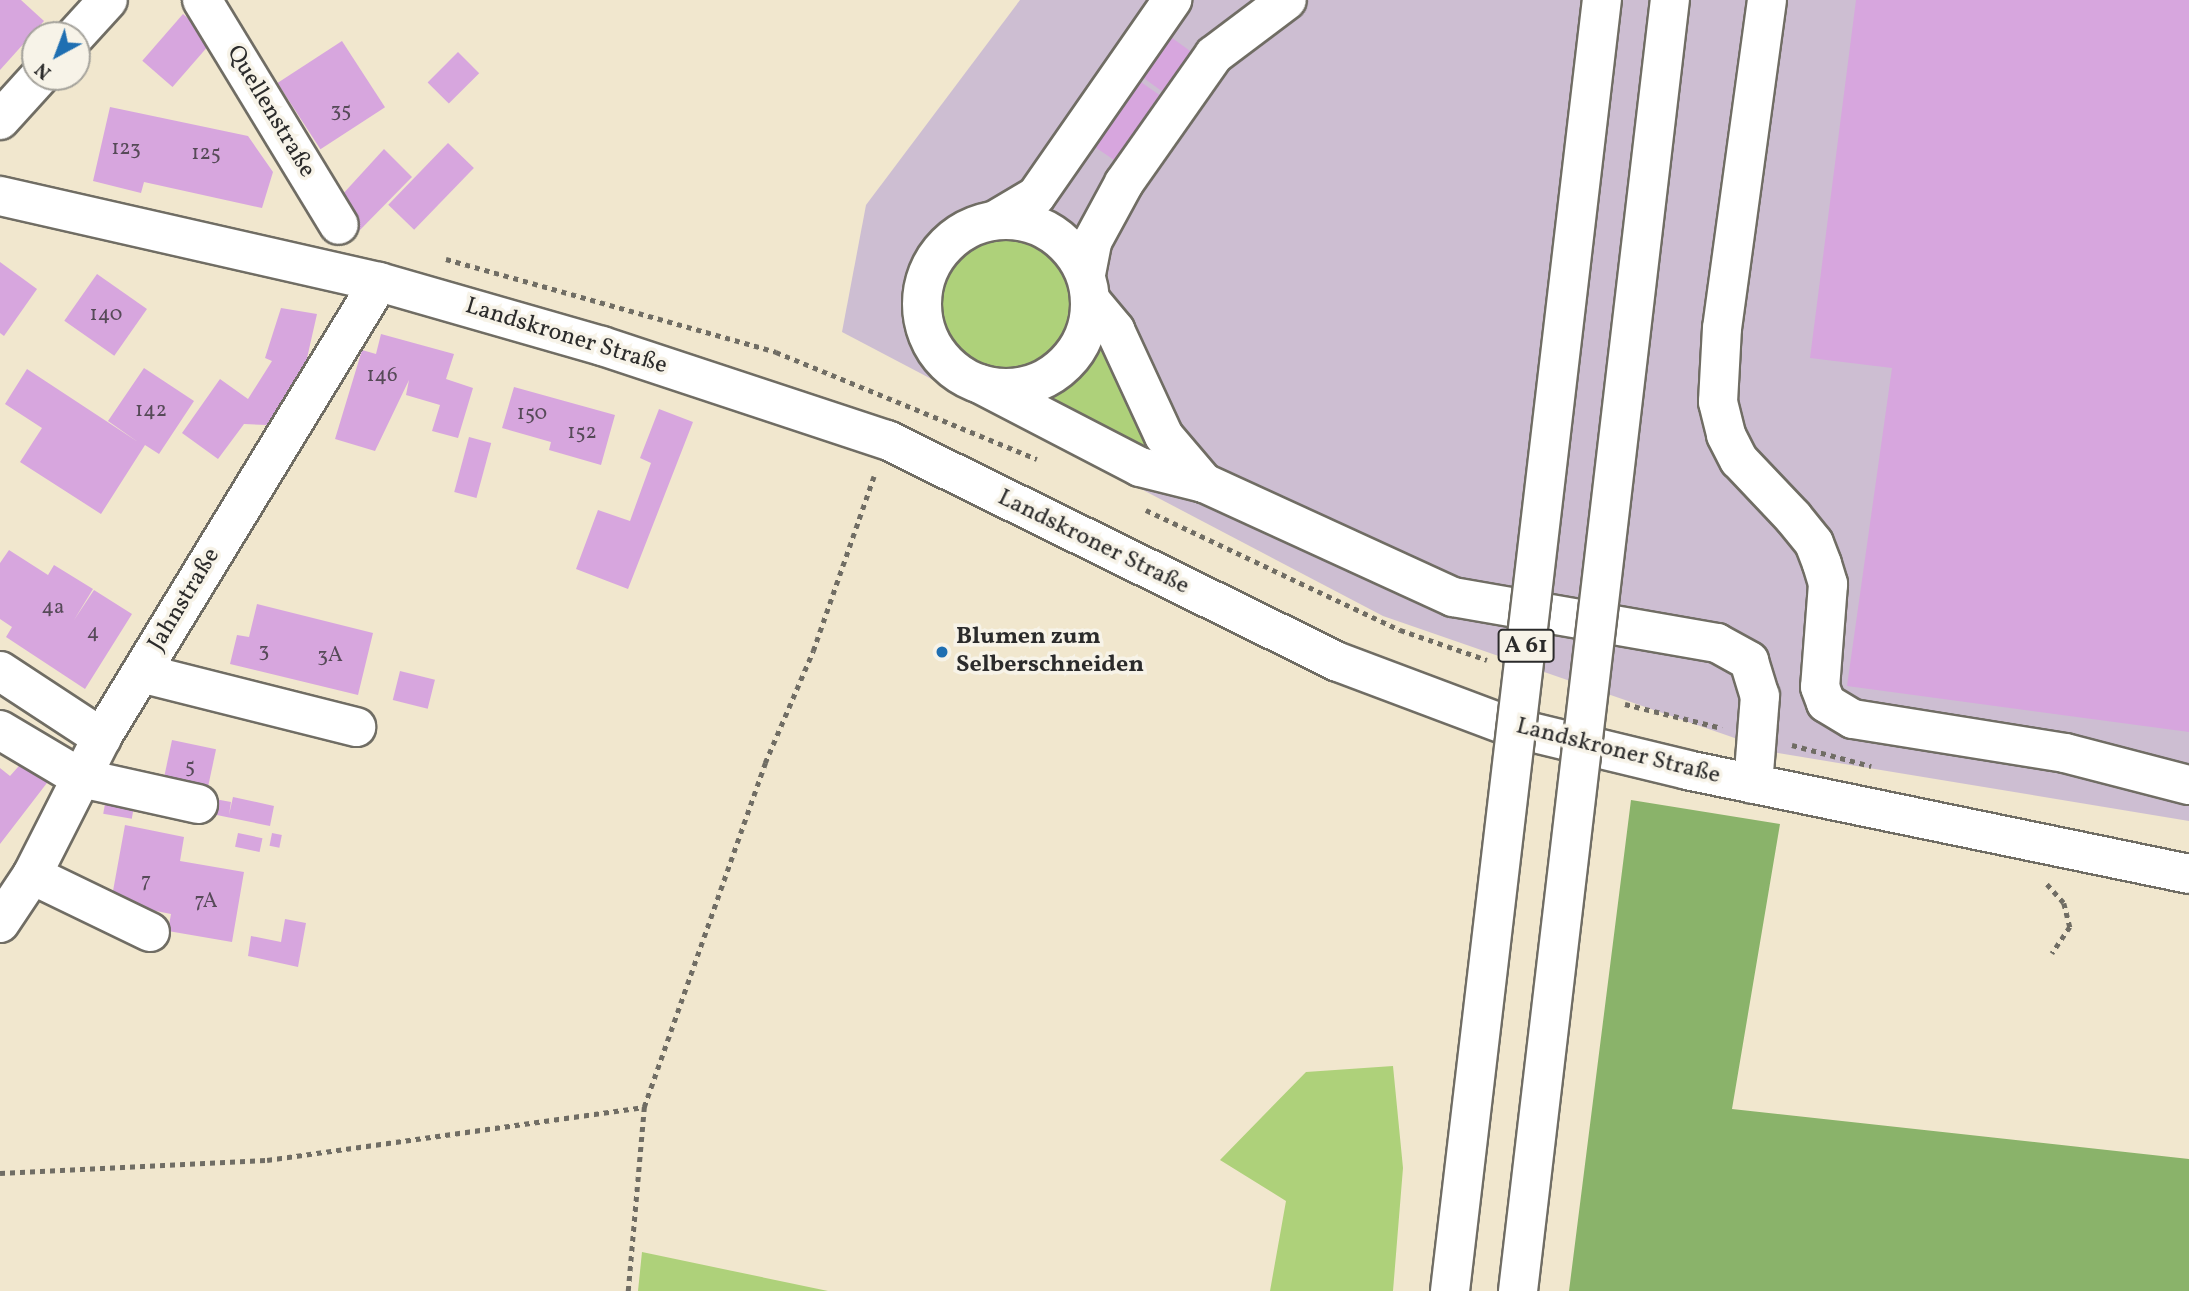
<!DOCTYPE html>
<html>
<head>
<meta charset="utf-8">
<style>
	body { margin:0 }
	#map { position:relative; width:2189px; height:1291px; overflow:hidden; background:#f1e7ce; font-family:Vollkorn,serif }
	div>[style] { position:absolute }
	.industrial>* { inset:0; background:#cdbed2 }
	.green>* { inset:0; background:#aed17a }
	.round { border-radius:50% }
	.forest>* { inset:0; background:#8ab36a }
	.building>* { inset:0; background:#d7a6de; transform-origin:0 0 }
	.path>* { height:4.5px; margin-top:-2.25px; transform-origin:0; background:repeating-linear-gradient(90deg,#706d64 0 5px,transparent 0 10px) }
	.roads { filter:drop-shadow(2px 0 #706d64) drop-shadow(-2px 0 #706d64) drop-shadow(0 2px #706d64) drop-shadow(0 -2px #706d64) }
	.minor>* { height:38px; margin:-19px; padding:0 19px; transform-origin:19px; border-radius:19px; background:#fff }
	.minor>.ring { margin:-19px; padding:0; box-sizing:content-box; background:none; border:38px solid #fff; border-radius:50% }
	.major>* { height:38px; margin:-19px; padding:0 19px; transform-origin:19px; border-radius:19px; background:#fff }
	.bridges { filter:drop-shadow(2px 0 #706d64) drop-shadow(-2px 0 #706d64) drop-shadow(0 2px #706d64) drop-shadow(0 -2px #706d64) }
	.highway-bridge>* { height:38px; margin:-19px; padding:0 19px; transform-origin:19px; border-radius:19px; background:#fff }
	.dots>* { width:19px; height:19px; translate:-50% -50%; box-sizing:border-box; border:4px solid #f7f3e8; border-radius:50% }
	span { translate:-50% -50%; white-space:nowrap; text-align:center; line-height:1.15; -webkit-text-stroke:7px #f7f3e8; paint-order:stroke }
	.number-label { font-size:21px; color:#564a58 }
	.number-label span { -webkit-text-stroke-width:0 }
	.shield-label span { padding:2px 5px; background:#f7f3e8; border:2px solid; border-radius:5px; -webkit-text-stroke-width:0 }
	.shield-label { font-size:23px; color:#2b2b2b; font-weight:700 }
	.street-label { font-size:24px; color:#2b2b2b }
	.poi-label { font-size:24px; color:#2b2b2b; font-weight:700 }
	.left { translate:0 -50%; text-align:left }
	.north { position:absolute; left:21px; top:21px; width:70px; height:70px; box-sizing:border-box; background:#f7f3e8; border:2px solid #a5a39c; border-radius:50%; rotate:221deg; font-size:19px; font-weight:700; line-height:28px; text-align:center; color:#2b2b2b }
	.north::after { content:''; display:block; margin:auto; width:24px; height:32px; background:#1f6fb2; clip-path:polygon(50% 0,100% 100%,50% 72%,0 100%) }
</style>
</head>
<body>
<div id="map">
	<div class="industrial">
		<i style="clip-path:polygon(1020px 0,2189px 0,2189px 821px,1778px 753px,1383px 616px,842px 332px,866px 205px)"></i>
	</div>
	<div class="green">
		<i class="round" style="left:940px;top:237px;width:132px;height:132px"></i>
		<i style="clip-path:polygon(1100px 342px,1116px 369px,1148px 450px,1040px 398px,1073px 379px)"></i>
		<i style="clip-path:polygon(1393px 1066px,1403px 1168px,1393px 1291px,1270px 1291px,1286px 1201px,1220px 1160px,1306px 1072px)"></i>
		<i style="clip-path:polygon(642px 1252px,828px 1291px,638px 1291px)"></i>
	</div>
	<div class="forest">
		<i style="clip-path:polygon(1631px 800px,1780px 824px,1732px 1109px,2189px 1159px,2189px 1291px,1569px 1291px)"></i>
	</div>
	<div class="building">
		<i style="clip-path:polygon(0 0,21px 0,44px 21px,0 70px)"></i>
		<i style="clip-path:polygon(1856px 0,2189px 0,2189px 732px,1847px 686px,1892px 368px,1810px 358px)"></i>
		<i style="left:183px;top:14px;width:40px;height:62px;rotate:41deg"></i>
		<i style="left:1168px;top:35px;width:29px;height:49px;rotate:36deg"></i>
		<i style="left:342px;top:41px;width:79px;height:77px;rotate:57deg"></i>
		<i style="left:458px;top:52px;width:30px;height:43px;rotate:45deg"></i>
		<i style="clip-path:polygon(1135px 78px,1171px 103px,1120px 164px,1089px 143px)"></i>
		<i style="clip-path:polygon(110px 107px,248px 136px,273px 172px,262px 208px,144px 182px,141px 193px,93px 181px)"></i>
		<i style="left:448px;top:143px;width:36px;height:86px;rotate:44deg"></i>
		<i style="clip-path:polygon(384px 149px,412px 177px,359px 231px,341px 196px)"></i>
		<i style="clip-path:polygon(0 262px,37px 289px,4px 336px,0 333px)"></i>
		<i style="left:97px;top:274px;width:61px;height:57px;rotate:35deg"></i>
		<i style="clip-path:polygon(281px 308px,317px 314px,305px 367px,267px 425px,244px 424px,218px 459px,182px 433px,220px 379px,248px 399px,272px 361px,265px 358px)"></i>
		<i style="clip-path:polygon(381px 334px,454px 354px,446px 379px,473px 388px,458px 438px,432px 431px,440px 405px,406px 395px,409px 380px,375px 451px,335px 439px,362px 350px,376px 354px)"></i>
		<i style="clip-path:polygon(144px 368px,194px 401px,159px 454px,145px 445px,101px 514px,20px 462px,42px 428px,5px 404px,27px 369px,138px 442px,108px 421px)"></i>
		<i style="clip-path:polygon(514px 387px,615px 415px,601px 465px,549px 450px,551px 442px,502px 428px)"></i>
		<i style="clip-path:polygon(659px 409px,693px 422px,628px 589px,576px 569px,598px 510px,630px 521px,651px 463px,640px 458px)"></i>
		<i style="left:469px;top:437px;width:23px;height:57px;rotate:15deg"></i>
		<i style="clip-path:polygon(9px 550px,48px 575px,54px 565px,93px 589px,74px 620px,94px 590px,132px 614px,85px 689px,6px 637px,12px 627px,0 619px,0 563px)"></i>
		<i style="clip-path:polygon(257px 604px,373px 633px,358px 695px,230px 664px,237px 635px,249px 637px)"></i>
		<i style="left:400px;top:671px;width:36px;height:30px;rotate:14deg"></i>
		<i style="left:172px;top:740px;width:45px;height:46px;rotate:12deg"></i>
		<i style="clip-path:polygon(26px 758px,50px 779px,0 844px,0 768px,10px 776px)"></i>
		<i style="clip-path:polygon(204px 797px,231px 802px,229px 815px,233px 797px,274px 806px,270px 826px,202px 812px)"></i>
		<i style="left:106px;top:798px;width:29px;height:16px;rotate:10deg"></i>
		<i style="clip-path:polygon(125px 825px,184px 837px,180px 861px,244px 872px,232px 942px,168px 931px,171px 914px,111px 902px)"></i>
		<i style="left:238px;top:833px;width:25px;height:14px;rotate:12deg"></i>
		<i style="left:272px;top:833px;width:10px;height:13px;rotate:11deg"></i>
		<i style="clip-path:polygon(285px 919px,306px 923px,298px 967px,248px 956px,251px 936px,281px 942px)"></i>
	</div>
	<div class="path">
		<i style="left:446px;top:259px;width:343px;rotate:15.7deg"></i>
		<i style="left:776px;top:352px;width:282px;rotate:22.3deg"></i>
		<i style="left:1146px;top:510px;width:281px;rotate:25.3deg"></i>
		<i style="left:1400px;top:630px;width:92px;rotate:19deg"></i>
		<i style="left:1625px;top:704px;width:100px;rotate:13.9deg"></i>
		<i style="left:1792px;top:745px;width:82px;rotate:14.9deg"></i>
		<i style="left:2047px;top:884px;width:25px;rotate:48deg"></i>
		<i style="left:2064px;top:903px;width:25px;rotate:76deg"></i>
		<i style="left:2070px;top:927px;width:32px;rotate:124deg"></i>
		<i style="left:0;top:1173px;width:267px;rotate:-2.8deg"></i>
		<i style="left:267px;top:1160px;width:381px;rotate:-8deg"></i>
		<i style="left:628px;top:1291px;width:185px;rotate:-85deg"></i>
		<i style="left:644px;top:1107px;width:365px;rotate:-70.6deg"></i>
		<i style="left:765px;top:763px;width:122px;rotate:-66.8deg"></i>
		<i style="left:813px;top:651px;width:185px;rotate:-70.8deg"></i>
	</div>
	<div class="roads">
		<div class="minor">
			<i style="left:202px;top:0;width:263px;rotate:58.7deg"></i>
			<i style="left:1767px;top:0;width:331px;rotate:97.8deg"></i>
			<i style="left:1722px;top:328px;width:74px;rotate:93.1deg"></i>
			<i style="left:1718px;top:402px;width:34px;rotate:76deg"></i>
			<i style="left:1726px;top:435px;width:28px;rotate:63deg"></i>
			<i style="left:1739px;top:460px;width:79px;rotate:46.5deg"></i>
			<i style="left:1793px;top:517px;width:33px;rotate:51deg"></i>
			<i style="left:1814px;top:543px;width:22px;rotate:69deg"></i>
			<i style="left:1822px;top:564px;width:21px;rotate:73deg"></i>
			<i style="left:1828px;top:584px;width:103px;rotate:94.4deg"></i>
			<i style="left:1820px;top:687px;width:17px;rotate:69deg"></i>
			<i style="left:1826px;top:703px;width:31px;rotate:31deg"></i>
			<i style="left:1853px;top:719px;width:215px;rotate:9.1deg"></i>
			<i style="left:2065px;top:753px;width:128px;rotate:14.5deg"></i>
			<i style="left:76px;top:35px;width:47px;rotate:-47.6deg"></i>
			<i style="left:0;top:120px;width:58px;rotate:-47.8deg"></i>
			<i style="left:997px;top:219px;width:45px;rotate:-30.5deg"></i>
			<i style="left:1036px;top:196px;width:239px;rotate:-55.2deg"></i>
			<i class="ring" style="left:922px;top:220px;width:130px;height:130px"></i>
			<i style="left:1086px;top:274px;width:33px;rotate:-79deg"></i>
			<i style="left:1092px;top:242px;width:67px;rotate:-61.5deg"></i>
			<i style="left:1124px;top:183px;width:156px;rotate:-54.9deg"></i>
			<i style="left:1214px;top:55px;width:91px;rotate:-37deg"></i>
			<i style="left:1091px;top:301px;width:38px;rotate:50deg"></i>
			<i style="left:1115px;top:330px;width:117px;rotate:65.2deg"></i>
			<i style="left:1164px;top:436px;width:62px;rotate:49.6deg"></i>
			<i style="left:980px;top:384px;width:180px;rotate:27.4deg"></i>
			<i style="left:1140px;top:467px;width:66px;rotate:14deg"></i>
			<i style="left:1204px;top:483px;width:274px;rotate:24.6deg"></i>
			<i style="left:1453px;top:597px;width:268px;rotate:9.9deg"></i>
			<i style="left:1717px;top:643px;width:37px;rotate:29deg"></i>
			<i style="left:1749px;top:661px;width:37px;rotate:73deg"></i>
			<i style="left:1760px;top:696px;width:88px;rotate:94.5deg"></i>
			<i style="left:0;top:671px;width:122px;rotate:33.3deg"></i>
			<i style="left:141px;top:673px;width:222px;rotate:14.1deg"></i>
			<i style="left:0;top:730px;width:94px;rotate:30.7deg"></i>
			<i style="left:81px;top:778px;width:120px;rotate:12.5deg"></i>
			<i style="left:32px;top:875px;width:131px;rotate:25.8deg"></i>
			<i style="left:0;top:923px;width:58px;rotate:-56.3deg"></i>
			<i style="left:32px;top:875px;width:157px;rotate:-63.1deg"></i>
			<i style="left:103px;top:735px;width:530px;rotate:-58.65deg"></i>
		</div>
		<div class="major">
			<i style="left:0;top:196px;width:389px;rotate:12.8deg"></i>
			<i style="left:379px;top:282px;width:232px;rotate:16deg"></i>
			<i style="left:602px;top:346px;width:300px;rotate:18.3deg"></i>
			<i style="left:887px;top:440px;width:503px;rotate:26.21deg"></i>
			<i style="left:1338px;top:662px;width:188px;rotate:20.6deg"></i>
			<i style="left:1514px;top:728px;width:178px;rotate:13.6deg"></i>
			<i style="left:1687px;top:770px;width:513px;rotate:11.7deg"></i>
		</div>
	</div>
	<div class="bridges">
		<div class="highway-bridge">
			<i style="left:1450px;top:1291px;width:1300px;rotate:-83.29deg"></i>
			<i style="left:1518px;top:1291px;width:1300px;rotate:-83.29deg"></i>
		</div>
	</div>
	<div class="dots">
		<i style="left:942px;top:652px;background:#1f6fb2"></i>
	</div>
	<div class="number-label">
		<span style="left:341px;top:111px">35</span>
		<span style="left:126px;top:149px">123</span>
		<span style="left:206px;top:154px">125</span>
		<span style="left:106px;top:315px">140</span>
		<span style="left:382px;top:376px">146</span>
		<span style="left:151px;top:411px">142</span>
		<span style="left:532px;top:414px">150</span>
		<span style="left:582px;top:433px">152</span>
		<span style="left:53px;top:608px">4a</span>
		<span style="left:93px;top:633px">4</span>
		<span style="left:264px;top:651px">3</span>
		<span style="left:330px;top:656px">3A</span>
		<span style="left:190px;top:767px">5</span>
		<span style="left:146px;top:882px">7</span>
		<span style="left:206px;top:902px">7A</span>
	</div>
	<div class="shield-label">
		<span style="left:1526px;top:646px">A 61</span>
	</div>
	<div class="street-label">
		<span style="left:270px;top:112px;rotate:59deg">Quellenstraße</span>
		<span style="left:566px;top:337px;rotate:17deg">Landskroner Straße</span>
		<span style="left:1093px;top:543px;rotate:26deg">Landskroner Straße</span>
		<span style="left:185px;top:600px;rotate:-59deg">Jahnstraße</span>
		<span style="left:1618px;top:752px;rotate:14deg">Landskroner Straße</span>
	</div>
	<div class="poi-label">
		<span class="left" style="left:956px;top:652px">Blumen zum<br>Selberschneiden</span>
	</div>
	<div class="north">N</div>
</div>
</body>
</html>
